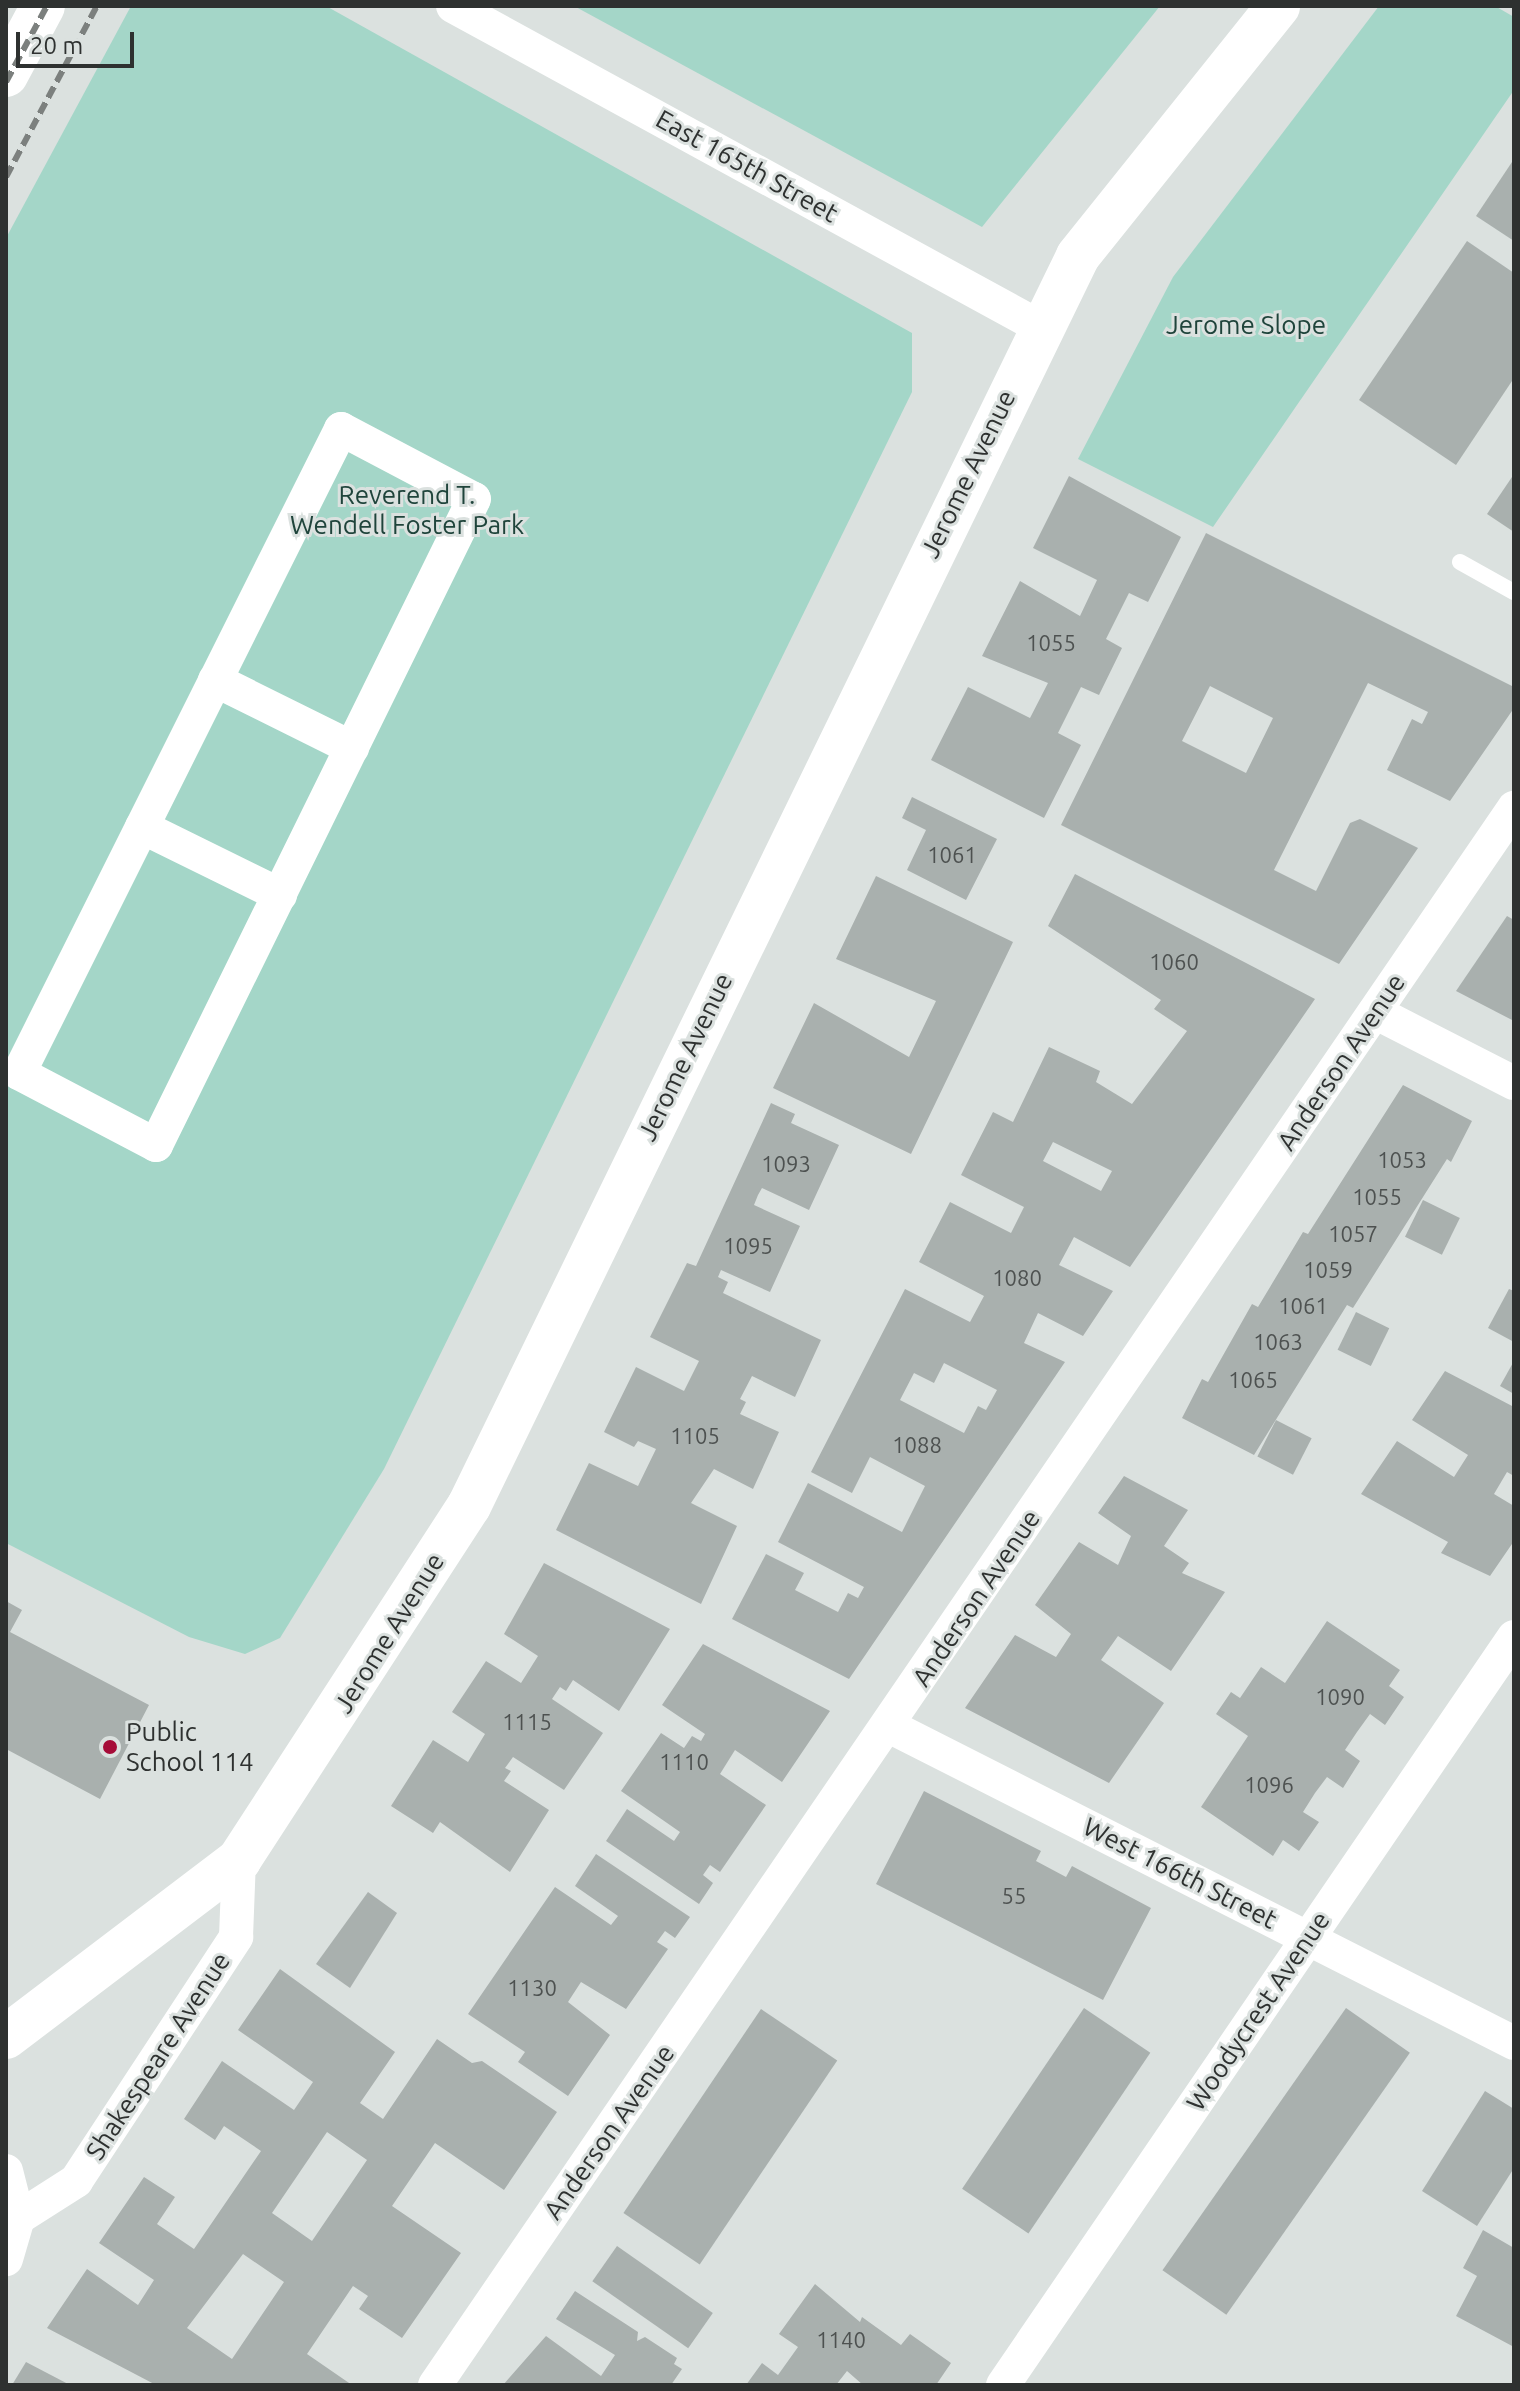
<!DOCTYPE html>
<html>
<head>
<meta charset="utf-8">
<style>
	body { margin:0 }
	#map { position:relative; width:1520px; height:2391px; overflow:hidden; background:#dbe1df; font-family:Ubuntu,sans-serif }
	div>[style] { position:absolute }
	.green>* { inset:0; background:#a4d6c8 }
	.building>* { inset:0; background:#a9b0ae; transform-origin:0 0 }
	.lane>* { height:16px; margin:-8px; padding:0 8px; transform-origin:8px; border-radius:8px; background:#fff }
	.street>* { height:34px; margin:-17px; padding:0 17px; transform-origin:17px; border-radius:17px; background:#fff }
	.secondary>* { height:44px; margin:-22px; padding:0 22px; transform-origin:22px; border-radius:22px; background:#fff }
	.rail>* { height:6px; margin-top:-3px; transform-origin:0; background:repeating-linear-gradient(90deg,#7c807e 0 12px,transparent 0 18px) }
	.dots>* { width:22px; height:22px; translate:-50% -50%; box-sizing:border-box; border:4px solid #dbe1df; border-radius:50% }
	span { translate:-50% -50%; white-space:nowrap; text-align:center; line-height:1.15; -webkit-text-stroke:6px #dbe1df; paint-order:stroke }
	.number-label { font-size:22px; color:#4d5150 }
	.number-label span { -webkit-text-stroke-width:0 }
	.street-label { font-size:26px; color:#2e3130 }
	.park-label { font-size:26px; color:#1f443b }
	.poi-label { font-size:26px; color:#2e3130 }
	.left { translate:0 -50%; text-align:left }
	.frame { position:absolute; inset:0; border:8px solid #2e3130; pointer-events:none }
	.scale { position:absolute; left:16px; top:32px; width:118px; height:36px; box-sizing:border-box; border:4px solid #2e3130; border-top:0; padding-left:10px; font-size:24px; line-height:28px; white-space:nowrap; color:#2e3130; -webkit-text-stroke:6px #dbe1df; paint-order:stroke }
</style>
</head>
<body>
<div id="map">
	<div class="green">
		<i style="clip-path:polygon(131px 6px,326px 6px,912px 333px,912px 392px,384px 1469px,280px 1638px,245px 1654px,189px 1637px,6px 1543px,6px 238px)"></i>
		<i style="clip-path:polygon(574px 6px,1160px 6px,982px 227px)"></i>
		<i style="clip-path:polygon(1379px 6px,1495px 6px,1514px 17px,1514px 90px,1213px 527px,1078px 459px,1173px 277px)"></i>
	</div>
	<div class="building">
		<i style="clip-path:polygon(1514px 159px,1514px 241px,1476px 216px)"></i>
		<i style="clip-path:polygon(1467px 241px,1514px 273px,1514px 378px,1456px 465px,1359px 400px)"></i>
		<i style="clip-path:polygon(1514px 474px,1514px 532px,1487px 514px)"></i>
		<i style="clip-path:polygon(1069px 476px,1181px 537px,1148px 602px,1129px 593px,1106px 639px,1122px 648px,1099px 695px,1081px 687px,1058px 733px,1081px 745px,1044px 818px,931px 760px,968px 687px,1030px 718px,1048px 683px,982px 656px,1020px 581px,1080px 616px,1097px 580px,1033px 548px)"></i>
		<i style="clip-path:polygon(evenodd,1206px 533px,1514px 687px,1514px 708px,1450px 801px,1387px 770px,1412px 719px,1422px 724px,1428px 712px,1368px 683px,1274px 870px,1316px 891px,1350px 823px,1360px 819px,1418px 848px,1339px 964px,1061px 825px,1206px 533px,1210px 686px,1273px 718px,1246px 773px,1182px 741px,1210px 686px)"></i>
		<i style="clip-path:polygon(912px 797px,997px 839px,966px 900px,907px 870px,926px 830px,902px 818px)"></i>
		<i style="clip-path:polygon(evenodd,1075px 874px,1315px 999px,1130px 1267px,1074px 1237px,1059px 1265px,1113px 1291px,1083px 1336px,1038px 1313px,1024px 1343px,1065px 1362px,849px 1679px,732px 1619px,766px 1554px,804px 1573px,795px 1590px,838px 1612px,848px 1593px,858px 1598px,864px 1587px,778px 1542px,808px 1483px,902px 1532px,925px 1486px,870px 1457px,852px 1493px,811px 1472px,905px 1289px,970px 1322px,984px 1296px,919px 1262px,950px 1202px,1011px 1233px,1024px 1207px,961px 1175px,993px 1112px,1013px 1122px,1049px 1047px,1100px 1071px,1096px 1082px,1132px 1104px,1187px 1031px,1154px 1009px,1161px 1000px,1048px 926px,1075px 874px,1053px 1142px,1112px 1171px,1101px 1191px,1043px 1161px,1053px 1142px,1075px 874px,944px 1363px,997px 1390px,986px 1410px,978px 1406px,964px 1433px,900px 1400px,914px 1373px,934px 1383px,944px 1363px)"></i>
		<i style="clip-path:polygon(876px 876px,1013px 942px,911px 1154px,773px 1088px,814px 1003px,909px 1057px,936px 1001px,836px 959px)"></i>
		<i style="clip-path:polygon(1507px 916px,1514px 920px,1514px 1021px,1456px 991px)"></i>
		<i style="clip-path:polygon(1403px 1085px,1472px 1121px,1451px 1162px,1447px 1159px,1353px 1308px,1347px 1305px,1254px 1455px,1182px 1418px,1202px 1379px,1208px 1382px,1252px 1304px,1258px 1307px,1303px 1232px,1308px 1234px)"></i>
		<i style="clip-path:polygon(771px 1103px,795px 1114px,791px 1123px,839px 1145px,809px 1210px,762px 1188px,758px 1195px,754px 1205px,800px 1226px,770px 1292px,721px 1270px,718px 1277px,728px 1282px,723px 1293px,821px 1340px,795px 1397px,752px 1376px,740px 1399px,746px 1402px,740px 1414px,779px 1432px,753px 1489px,714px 1469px,691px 1503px,737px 1526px,701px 1604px,556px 1530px,589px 1463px,638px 1486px,656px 1449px,638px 1441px,634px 1447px,604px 1432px,636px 1367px,684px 1391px,699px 1361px,650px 1337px,687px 1263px,696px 1266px)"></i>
		<i style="left:1423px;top:1200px;width:41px;height:41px;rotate:26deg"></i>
		<i style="clip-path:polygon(1509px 1289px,1514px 1291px,1514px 1342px,1488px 1328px)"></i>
		<i style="left:1356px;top:1312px;width:37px;height:42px;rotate:26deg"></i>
		<i style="clip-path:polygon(1514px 1361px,1514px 1394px,1500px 1386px)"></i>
		<i style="clip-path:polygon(1445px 1371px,1514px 1407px,1514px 1476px,1507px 1472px,1494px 1494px,1514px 1506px,1514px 1541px,1490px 1576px,1441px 1553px,1448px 1542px,1361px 1494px,1397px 1441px,1454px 1477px,1468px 1455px,1412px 1420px)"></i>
		<i style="left:1276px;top:1420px;width:40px;height:41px;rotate:27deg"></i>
		<i style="clip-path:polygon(1124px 1476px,1188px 1510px,1164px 1546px,1189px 1563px,1182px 1573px,1225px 1592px,1171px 1671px,1118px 1636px,1101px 1660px,1164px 1703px,1109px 1783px,965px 1708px,1015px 1635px,1056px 1657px,1071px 1634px,1035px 1605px,1079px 1542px,1118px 1565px,1131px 1536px,1098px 1513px)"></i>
		<i style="clip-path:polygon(544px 1563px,670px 1629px,619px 1711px,573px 1680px,566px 1691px,560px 1687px,552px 1699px,603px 1733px,564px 1790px,513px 1757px,505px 1768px,511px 1771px,504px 1781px,549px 1810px,510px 1872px,440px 1822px,433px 1833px,391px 1806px,433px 1740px,468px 1762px,485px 1734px,452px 1712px,486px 1661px,521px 1683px,538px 1656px,504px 1634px)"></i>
		<i style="clip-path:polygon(6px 1601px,22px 1610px,10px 1632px,149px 1705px,100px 1799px,6px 1749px)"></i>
		<i style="clip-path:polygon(1327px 1621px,1400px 1670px,1389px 1686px,1404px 1697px,1385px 1725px,1370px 1714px,1357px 1732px,1345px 1750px,1360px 1761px,1343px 1788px,1327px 1777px,1315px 1793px,1303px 1812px,1319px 1822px,1299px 1851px,1283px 1840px,1273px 1856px,1201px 1807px,1248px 1736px,1216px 1714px,1231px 1692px,1240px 1698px,1261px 1667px,1285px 1683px)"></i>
		<i style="clip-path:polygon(703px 1644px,830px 1711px,782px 1782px,735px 1750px,720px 1774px,766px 1805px,720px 1872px,710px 1865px,703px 1875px,713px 1883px,699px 1904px,606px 1841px,627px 1809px,674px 1841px,680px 1832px,621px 1791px,661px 1733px,684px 1748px,692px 1736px,701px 1741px,705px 1734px,662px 1705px)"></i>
		<i style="clip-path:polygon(924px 1791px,1041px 1851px,1036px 1861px,1066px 1877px,1072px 1866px,1151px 1908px,1103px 2000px,876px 1884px)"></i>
		<i style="clip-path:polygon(596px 1854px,690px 1917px,675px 1938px,665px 1931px,657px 1942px,668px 1949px,626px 2009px,581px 1982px,568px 2002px,610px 2035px,568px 2096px,518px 2062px,525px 2052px,468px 2014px,555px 1887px,611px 1925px,618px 1916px,575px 1886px)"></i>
		<i style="clip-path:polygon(368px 1892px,397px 1913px,350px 1988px,316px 1964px)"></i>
		<i style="clip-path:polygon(evenodd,280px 1969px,395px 2052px,360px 2103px,383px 2119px,437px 2039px,472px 2063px,482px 2061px,557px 2112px,504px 2190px,435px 2143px,392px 2206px,461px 2253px,402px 2338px,359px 2309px,368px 2296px,353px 2286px,307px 2354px,352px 2385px,156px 2385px,47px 2328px,87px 2269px,138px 2305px,154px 2280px,99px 2243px,144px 2177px,175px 2197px,157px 2224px,194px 2249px,261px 2151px,224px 2126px,215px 2140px,184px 2119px,222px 2061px,294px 2110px,313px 2082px,238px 2030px,280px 1969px,327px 2132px,367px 2160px,312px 2241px,272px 2213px,327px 2132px,280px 1969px,243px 2254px,284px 2282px,232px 2359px,187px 2328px,243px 2254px)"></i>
		<i style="left:1084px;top:2008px;width:80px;height:218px;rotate:34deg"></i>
		<i style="left:1346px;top:2008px;width:78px;height:320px;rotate:35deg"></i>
		<i style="left:761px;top:2009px;width:92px;height:246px;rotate:34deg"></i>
		<i style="clip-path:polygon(1485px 2091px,1514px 2109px,1514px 2168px,1477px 2226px,1422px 2191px)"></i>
		<i style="clip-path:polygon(1483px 2230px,1514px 2248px,1514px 2347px,1456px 2316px,1477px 2276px,1463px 2268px)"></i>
		<i style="left:617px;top:2246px;width:117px;height:43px;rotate:35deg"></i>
		<i style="clip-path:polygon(815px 2284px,860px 2322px,862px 2317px,901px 2345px,910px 2334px,951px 2363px,936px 2385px,863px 2385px,847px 2371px,836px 2385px,746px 2385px,762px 2363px,778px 2375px,798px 2347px,779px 2334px)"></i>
		<i style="clip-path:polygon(575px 2291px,638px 2332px,637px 2341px,645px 2337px,677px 2358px,674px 2364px,682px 2369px,671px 2385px,503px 2385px,546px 2336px,601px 2376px,615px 2355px,556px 2319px)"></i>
		<i style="clip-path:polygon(26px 2362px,70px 2385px,12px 2385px)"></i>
	</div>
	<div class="lane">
		<i style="left:1460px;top:562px;width:62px;rotate:29.1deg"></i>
	</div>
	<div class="street">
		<i style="left:453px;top:6px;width:669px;rotate:28.67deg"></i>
		<i style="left:341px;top:429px;width:150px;rotate:27.8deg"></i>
		<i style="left:474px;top:499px;width:720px;rotate:116.21deg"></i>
		<i style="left:156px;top:1145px;width:155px;rotate:-152.3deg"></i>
		<i style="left:19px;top:1073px;width:720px;rotate:-63.43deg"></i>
		<i style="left:215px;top:680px;width:153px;rotate:26.4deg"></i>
		<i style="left:142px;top:827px;width:154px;rotate:26.2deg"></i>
		<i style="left:1375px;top:1012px;width:156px;rotate:27.1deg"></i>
		<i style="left:889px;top:1726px;width:701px;rotate:26.89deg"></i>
		<i style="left:6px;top:2171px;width:49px;rotate:75.7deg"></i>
		<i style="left:18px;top:2218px;width:43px;rotate:106.3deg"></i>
		<i style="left:18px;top:2218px;width:69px;rotate:-32.5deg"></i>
		<i style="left:76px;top:2181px;width:292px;rotate:-56.7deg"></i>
		<i style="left:236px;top:1937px;width:77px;rotate:-87.8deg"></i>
		<i style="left:435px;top:2385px;width:1911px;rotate:-55.62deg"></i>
		<i style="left:1003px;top:2385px;width:906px;rotate:-55.66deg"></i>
	</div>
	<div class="secondary">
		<i style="left:6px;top:75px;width:78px;rotate:-61.8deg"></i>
		<i style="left:6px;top:2037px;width:293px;rotate:-37.2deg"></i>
		<i style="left:239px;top:1860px;width:422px;rotate:-57deg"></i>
		<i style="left:469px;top:1506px;width:1390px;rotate:-64.02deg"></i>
		<i style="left:1078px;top:256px;width:320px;rotate:-51.3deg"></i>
	</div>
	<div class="rail">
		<i style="left:6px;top:82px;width:86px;rotate:-61.7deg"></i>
		<i style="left:6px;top:177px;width:194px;rotate:-62deg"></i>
	</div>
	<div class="dots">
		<i style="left:110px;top:1747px;background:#a60c38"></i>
	</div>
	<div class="number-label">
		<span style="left:1051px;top:643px">1055</span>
		<span style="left:952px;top:855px">1061</span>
		<span style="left:1174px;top:962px">1060</span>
		<span style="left:1402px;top:1160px">1053</span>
		<span style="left:786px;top:1164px">1093</span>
		<span style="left:1377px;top:1197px">1055</span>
		<span style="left:1353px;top:1234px">1057</span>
		<span style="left:748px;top:1246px">1095</span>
		<span style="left:1328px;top:1270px">1059</span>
		<span style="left:1017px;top:1278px">1080</span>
		<span style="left:1303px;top:1306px">1061</span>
		<span style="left:1278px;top:1342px">1063</span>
		<span style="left:1253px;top:1380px">1065</span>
		<span style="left:695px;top:1436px">1105</span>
		<span style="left:917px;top:1445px">1088</span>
		<span style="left:1340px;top:1697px">1090</span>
		<span style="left:527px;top:1722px">1115</span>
		<span style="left:684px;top:1762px">1110</span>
		<span style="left:1269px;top:1785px">1096</span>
		<span style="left:1014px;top:1896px">55</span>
		<span style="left:532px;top:1988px">1130</span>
		<span style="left:841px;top:2340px">1140</span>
	</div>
	<div class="street-label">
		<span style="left:747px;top:166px;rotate:29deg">East 165th Street</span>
		<span style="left:968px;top:474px;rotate:-64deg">Jerome Avenue</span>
		<span style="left:685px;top:1057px;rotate:-64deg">Jerome Avenue</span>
		<span style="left:1341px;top:1062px;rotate:-56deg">Anderson Avenue</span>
		<span style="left:976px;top:1598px;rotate:-56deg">Anderson Avenue</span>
		<span style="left:389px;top:1633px;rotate:-58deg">Jerome Avenue</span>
		<span style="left:1180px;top:1873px;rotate:27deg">West 166th Street</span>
		<span style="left:1258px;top:2011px;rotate:-56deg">Woodycrest Avenue</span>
		<span style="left:158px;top:2056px;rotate:-57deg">Shakespeare Avenue</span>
		<span style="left:609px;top:2132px;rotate:-55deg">Anderson Avenue</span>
	</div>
	<div class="park-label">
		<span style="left:1246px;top:325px">Jerome Slope</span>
		<span style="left:407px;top:510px">Reverend T.<br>Wendell Foster Park</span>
	</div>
	<div class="poi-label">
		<span class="left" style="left:126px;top:1747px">Public<br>School 114</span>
	</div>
	<div class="frame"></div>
	<div class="scale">20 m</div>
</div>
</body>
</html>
